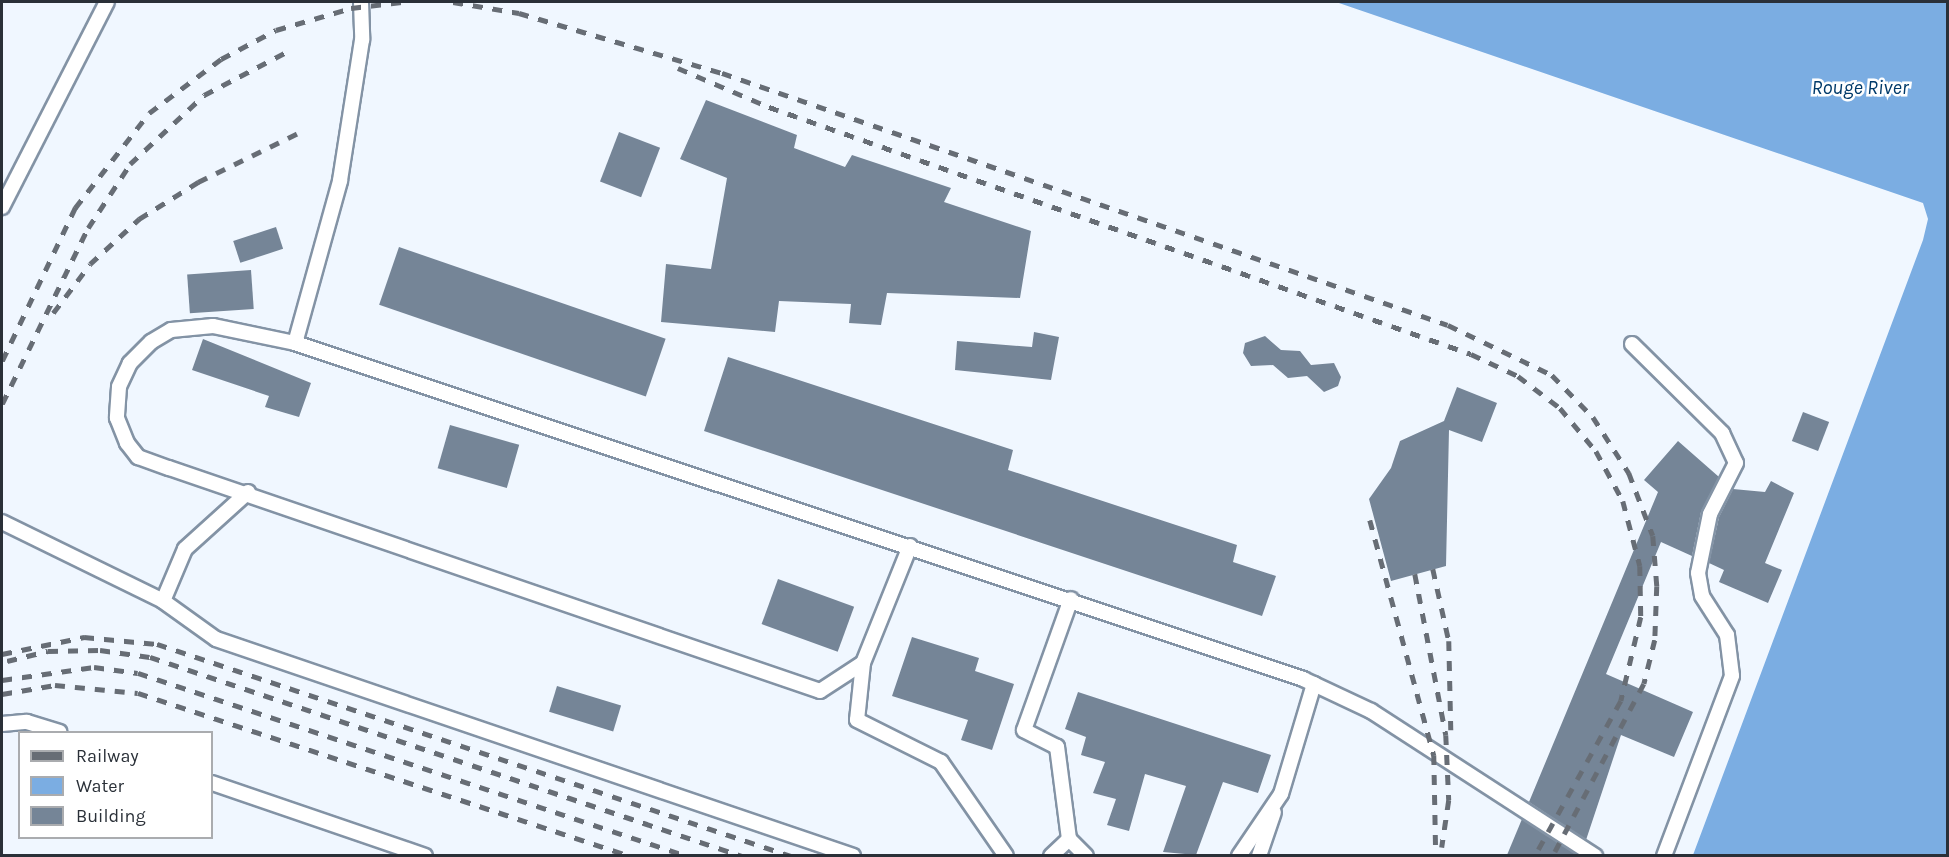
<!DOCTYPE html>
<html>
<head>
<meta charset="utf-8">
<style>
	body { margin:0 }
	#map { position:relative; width:1949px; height:857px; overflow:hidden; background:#f0f7ff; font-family:Karla,sans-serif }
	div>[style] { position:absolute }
	.water>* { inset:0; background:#7bade2 }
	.building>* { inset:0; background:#758597; transform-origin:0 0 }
	.roads { filter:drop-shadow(2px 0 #8393a5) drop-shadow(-2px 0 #8393a5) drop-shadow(0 2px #8393a5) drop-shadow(0 -2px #8393a5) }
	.lane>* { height:14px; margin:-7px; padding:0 7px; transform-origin:7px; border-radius:7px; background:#fff }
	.rail>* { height:4.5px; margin-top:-2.25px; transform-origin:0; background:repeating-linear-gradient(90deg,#676d75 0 10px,transparent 0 20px) }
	span { translate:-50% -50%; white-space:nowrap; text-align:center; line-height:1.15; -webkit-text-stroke:5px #fff; paint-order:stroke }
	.water-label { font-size:20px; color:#013a6a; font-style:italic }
	.frame { position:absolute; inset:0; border:3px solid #2a3038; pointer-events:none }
	.legend { position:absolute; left:18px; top:731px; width:195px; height:108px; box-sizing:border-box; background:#fff; border:2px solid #aaacaf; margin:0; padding:8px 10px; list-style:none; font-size:18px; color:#2a3038 }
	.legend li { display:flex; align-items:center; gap:12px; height:30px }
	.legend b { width:30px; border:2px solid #aaacaf }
</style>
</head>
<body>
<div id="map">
	<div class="water">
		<i style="clip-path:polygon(1336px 2px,1947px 2px,1947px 855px,1693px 855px,1923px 240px,1928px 219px,1923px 203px)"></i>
	</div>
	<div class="building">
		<i style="clip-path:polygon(706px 100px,797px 135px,794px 148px,845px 167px,852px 155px,951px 188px,944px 202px,1031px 231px,1020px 298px,887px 293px,881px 325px,849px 323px,851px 304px,779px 301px,775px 332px,661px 322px,666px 264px,711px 269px,727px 178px,680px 159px)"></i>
		<i style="left:619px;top:132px;width:44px;height:53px;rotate:21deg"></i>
		<i style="left:276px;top:227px;width:23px;height:45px;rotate:72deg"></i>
		<i style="left:399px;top:247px;width:282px;height:61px;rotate:19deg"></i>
		<i style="left:251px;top:270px;width:39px;height:64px;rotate:86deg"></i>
		<i style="clip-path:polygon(1034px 332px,1059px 337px,1051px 380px,955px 370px,957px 341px,1032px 347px)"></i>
		<i style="clip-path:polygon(1265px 336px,1281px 350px,1300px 351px,1311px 365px,1334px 363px,1341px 377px,1338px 386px,1324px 392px,1307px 376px,1288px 378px,1273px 365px,1251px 366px,1243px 353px,1245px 343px)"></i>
		<i style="clip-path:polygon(203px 339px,311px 383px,299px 417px,265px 407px,269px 396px,192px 370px)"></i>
		<i style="clip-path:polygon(728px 357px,1013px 450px,1008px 470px,1237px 545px,1233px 562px,1276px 576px,1262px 616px,704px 431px)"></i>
		<i style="clip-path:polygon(1457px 387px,1497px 403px,1482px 442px,1449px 430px,1446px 566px,1391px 581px,1369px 499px,1391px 468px,1400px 441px,1444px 421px)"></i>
		<i style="left:1803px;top:412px;width:28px;height:31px;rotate:21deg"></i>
		<i style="left:450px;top:425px;width:72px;height:45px;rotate:16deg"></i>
		<i style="clip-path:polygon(1678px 441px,1719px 477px,1701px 512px,1692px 556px,1661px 542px,1606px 674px,1693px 712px,1674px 757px,1621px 735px,1586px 840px,1529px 802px,1658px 492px,1644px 480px)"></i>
		<i style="clip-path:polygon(1771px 481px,1794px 493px,1765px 563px,1782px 570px,1768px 603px,1719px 582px,1724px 570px,1709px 563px,1719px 517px,1733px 489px,1765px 492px)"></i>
		<i style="left:778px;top:579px;width:81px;height:48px;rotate:20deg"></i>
		<i style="clip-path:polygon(912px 637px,979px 658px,975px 671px,1014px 684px,992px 750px,961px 740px,968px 720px,892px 696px)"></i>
		<i style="left:557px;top:686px;width:67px;height:27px;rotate:17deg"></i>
		<i style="clip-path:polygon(1078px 692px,1271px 755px,1258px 793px,1223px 782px,1196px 855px,1163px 852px,1186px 786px,1145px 774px,1129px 831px,1107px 825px,1116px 799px,1093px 793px,1105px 762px,1081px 755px,1086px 737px,1065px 729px)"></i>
		<i style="clip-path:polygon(1522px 819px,1578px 855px,1507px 855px)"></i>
	</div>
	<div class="roads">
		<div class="lane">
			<i style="left:361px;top:2px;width:38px;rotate:88deg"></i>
			<i style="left:362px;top:40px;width:143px;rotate:98.9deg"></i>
			<i style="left:340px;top:181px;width:168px;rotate:105.5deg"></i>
			<i style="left:295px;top:343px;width:1063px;rotate:18.43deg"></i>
			<i style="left:1303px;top:679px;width:75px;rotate:25.2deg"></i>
			<i style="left:1371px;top:711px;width:267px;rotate:32.9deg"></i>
			<i style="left:2px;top:207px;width:230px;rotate:-62.9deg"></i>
			<i style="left:295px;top:343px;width:84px;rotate:-168.3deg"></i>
			<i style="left:213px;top:326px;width:42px;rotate:174.6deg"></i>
			<i style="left:171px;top:330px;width:23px;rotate:149deg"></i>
			<i style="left:151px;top:342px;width:30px;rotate:135deg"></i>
			<i style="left:130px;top:363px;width:26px;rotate:115deg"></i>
			<i style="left:119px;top:387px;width:31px;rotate:94deg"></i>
			<i style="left:117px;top:418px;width:27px;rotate:68deg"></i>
			<i style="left:127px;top:443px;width:18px;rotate:52deg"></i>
			<i style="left:138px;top:457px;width:33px;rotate:20deg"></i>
			<i style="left:169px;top:468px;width:688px;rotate:18.91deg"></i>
			<i style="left:820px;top:691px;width:51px;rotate:-33.1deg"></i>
			<i style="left:863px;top:663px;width:126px;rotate:-68.1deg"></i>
			<i style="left:1632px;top:344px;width:127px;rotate:44.7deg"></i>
			<i style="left:1722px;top:433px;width:33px;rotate:65deg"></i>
			<i style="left:1736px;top:463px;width:57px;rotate:117deg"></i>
			<i style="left:1710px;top:514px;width:60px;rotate:101.5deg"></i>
			<i style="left:1698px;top:573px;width:23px;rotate:80deg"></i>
			<i style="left:1702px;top:596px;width:46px;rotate:57.3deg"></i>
			<i style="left:1727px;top:635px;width:41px;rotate:83deg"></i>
			<i style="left:1732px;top:676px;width:192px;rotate:110.7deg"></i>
			<i style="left:248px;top:492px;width:85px;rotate:137.9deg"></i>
			<i style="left:185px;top:549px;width:56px;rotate:112.9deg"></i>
			<i style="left:163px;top:601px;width:65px;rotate:35.6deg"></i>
			<i style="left:216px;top:639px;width:673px;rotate:18.81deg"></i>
			<i style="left:2px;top:522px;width:179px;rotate:26.1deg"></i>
			<i style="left:863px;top:663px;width:57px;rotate:96deg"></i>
			<i style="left:857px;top:720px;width:94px;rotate:26.6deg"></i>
			<i style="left:941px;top:762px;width:114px;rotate:55.3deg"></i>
			<i style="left:2px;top:724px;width:25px;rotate:-5deg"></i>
			<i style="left:27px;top:722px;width:34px;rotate:17deg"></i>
			<i style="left:212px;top:783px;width:225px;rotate:18.9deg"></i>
			<i style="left:1069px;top:839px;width:24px;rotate:45deg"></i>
			<i style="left:1051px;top:856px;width:25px;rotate:-43deg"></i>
			<i style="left:1069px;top:839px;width:93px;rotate:-97.4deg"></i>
			<i style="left:1057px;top:747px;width:37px;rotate:-153deg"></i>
			<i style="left:1024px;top:730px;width:139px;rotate:-70.3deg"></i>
			<i style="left:1239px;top:856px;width:75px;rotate:-55.9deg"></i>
			<i style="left:1281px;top:794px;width:115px;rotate:-73.3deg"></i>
			<i style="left:1259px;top:856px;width:46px;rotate:-71.2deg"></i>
		</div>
	</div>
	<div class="rail">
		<i style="left:453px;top:2px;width:67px;rotate:9.5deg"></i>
		<i style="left:519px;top:13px;width:212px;rotate:16.5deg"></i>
		<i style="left:722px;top:73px;width:768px;rotate:19.14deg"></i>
		<i style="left:1448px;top:325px;width:115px;rotate:25.7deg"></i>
		<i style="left:1552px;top:375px;width:59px;rotate:45.7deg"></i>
		<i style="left:1593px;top:417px;width:67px;rotate:57.3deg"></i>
		<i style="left:1629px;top:473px;width:67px;rotate:69.1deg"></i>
		<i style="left:1653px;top:536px;width:50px;rotate:85.4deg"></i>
		<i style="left:1657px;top:586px;width:54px;rotate:92.1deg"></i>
		<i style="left:1655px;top:640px;width:45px;rotate:104deg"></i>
		<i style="left:1644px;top:684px;width:195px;rotate:117.9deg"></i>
		<i style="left:678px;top:68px;width:99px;rotate:23.2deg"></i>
		<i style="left:769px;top:107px;width:744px;rotate:19.38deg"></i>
		<i style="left:1471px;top:354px;width:52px;rotate:25.1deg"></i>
		<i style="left:1518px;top:376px;width:53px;rotate:37.3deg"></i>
		<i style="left:1560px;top:408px;width:56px;rotate:50.1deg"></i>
		<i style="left:1596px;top:451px;width:57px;rotate:61.6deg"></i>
		<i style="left:1623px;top:501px;width:67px;rotate:75.3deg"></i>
		<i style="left:1640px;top:566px;width:51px;rotate:88.9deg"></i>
		<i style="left:1641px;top:617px;width:86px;rotate:103.4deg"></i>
		<i style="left:1621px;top:701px;width:177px;rotate:119deg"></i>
		<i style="left:53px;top:313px;width:61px;rotate:-52.9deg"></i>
		<i style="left:90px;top:264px;width:67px;rotate:-42.6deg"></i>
		<i style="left:139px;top:219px;width:70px;rotate:-32.1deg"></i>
		<i style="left:198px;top:182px;width:120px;rotate:-26.1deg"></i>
		<i style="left:2px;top:361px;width:170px;rotate:-64.5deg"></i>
		<i style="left:75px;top:208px;width:120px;rotate:-52.1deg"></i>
		<i style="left:149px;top:113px;width:90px;rotate:-36.9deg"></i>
		<i style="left:221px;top:59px;width:62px;rotate:-27.8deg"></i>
		<i style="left:276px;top:30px;width:78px;rotate:-16.3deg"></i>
		<i style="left:351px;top:8px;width:51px;rotate:-6.7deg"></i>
		<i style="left:2px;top:404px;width:196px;rotate:-64deg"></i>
		<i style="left:88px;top:228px;width:77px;rotate:-56.7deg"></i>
		<i style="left:130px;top:164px;width:101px;rotate:-43deg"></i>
		<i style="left:204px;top:95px;width:95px;rotate:-27.6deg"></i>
		<i style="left:1370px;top:520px;width:244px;rotate:74.8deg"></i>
		<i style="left:1434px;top:755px;width:101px;rotate:88.9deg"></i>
		<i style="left:1433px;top:569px;width:74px;rotate:77.5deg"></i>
		<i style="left:1449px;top:641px;width:89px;rotate:88.7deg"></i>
		<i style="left:1415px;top:574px;width:164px;rotate:79.1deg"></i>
		<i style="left:1446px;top:735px;width:65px;rotate:87.4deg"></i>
		<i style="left:1449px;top:800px;width:48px;rotate:98.5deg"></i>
		<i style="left:2px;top:654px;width:84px;rotate:-11.7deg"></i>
		<i style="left:84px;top:637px;width:73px;rotate:5.5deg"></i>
		<i style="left:157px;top:644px;width:669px;rotate:18.49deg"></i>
		<i style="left:7px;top:661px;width:42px;rotate:-13.7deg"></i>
		<i style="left:48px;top:651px;width:52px;rotate:-1.1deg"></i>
		<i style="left:100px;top:650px;width:50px;rotate:8deg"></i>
		<i style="left:150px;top:657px;width:625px;rotate:18.58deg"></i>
		<i style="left:2px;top:680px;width:93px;rotate:-8deg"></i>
		<i style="left:94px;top:667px;width:44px;rotate:7.8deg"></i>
		<i style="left:138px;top:673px;width:579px;rotate:18.43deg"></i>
		<i style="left:2px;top:694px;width:54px;rotate:-9.6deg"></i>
		<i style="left:55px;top:685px;width:83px;rotate:5.5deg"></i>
		<i style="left:138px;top:693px;width:518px;rotate:18.33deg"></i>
	</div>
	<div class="water-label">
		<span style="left:1860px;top:87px">Rouge River</span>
	</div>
	<div class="frame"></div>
	<ul class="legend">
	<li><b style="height:8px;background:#676d75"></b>Railway</li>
	<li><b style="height:16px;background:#7bade2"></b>Water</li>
	<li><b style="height:16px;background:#758597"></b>Building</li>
	</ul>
</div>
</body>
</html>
